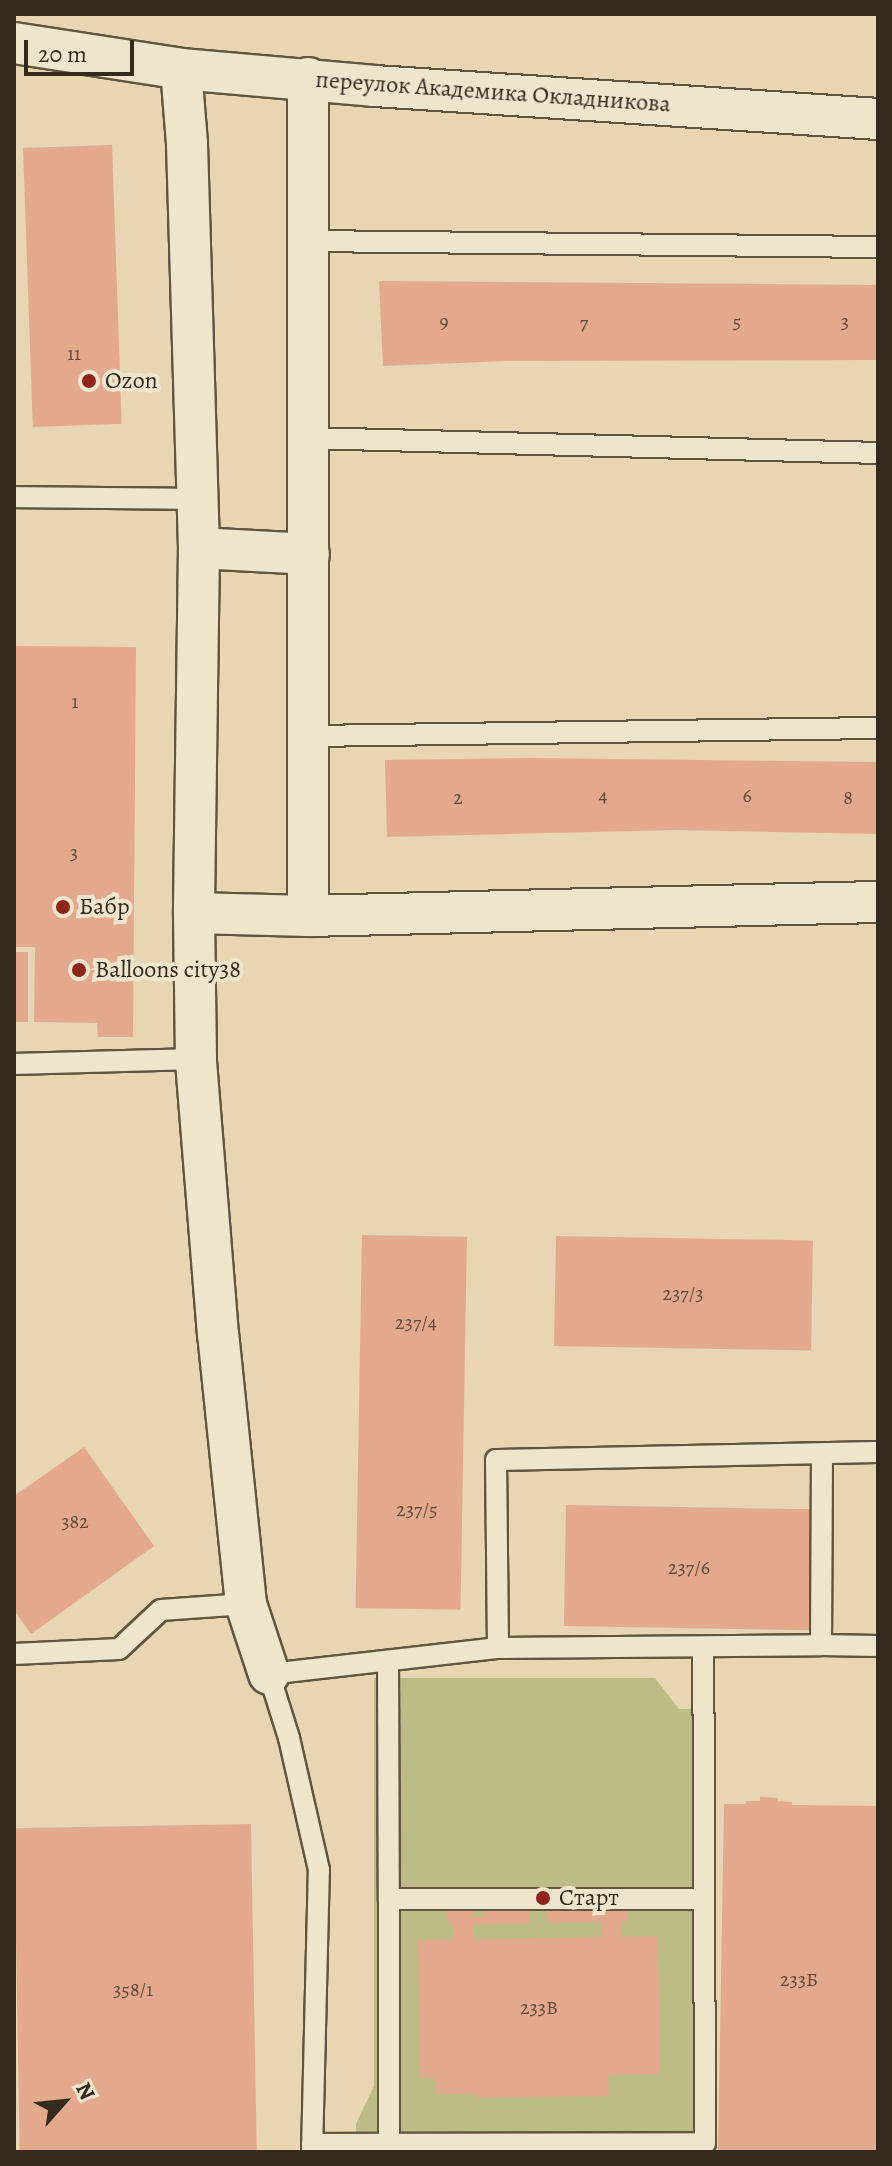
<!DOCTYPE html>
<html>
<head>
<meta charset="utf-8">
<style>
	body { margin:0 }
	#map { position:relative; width:892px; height:2166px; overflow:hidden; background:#e7d6b1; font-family:Alegreya,serif }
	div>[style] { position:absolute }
	.green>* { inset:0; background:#bcbc87 }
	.building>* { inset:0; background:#e2a98c; transform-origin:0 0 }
	.roads { filter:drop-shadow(2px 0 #615541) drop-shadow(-2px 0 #615541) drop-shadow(0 2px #615541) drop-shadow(0 -2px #615541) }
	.lane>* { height:20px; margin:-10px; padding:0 10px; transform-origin:10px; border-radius:10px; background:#efe4cc }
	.street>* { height:40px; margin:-20px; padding:0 20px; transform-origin:20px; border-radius:20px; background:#efe4cc }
	.dots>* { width:22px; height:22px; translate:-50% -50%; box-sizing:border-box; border:4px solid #efe4cc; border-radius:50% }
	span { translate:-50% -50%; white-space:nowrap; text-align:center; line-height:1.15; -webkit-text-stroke:8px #efe4cc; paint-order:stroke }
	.number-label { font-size:20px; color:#604a38 }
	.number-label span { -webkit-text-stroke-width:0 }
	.street-label { font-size:24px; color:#342a1c }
	.poi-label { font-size:24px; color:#342a1c }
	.left { translate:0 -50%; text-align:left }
	.frame { position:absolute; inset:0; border:16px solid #342a1c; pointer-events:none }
	.north { position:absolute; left:24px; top:2062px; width:80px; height:80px; -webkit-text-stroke:6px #efe4cc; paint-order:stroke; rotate:63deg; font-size:22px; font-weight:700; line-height:32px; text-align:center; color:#342a1c }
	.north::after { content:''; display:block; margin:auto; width:28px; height:36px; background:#342a1c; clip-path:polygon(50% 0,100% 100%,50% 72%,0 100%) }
	.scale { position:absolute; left:24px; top:40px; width:110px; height:36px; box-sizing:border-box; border:4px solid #342a1c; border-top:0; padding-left:10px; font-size:24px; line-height:28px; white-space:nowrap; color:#342a1c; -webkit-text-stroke:6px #efe4cc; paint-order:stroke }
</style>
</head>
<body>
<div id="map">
	<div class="green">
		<i style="clip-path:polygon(374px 1678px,655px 1678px,679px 1709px,712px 1709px,710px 2152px,356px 2152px,356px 2124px,374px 2086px)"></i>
	</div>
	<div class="building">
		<i style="left:112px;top:145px;width:279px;height:89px;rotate:88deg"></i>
		<i style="clip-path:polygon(379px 281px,878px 285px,878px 360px,507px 361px,383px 366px)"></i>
		<i style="clip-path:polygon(14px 646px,136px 647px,133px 1037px,98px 1037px,97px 1023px,34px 1022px,35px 947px,14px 947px)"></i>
		<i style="clip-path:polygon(529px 758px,878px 762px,878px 834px,676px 830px,387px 837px,385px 760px)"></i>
		<i style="left:14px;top:952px;width:14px;height:70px"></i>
		<i style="left:362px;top:1235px;width:105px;height:373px;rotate:1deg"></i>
		<i style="left:556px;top:1236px;width:257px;height:110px;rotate:1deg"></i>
		<i style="clip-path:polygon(84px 1447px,154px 1546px,31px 1634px,14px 1610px,14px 1496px)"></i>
		<i style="left:566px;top:1505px;width:246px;height:121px;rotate:1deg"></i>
		<i style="clip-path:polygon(760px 1797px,778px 1798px,777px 1801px,792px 1802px,792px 1805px,878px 1806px,878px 2152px,718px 2152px,724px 1804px,746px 1804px,746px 1801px,760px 1801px)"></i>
		<i style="left:251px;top:1824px;width:328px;height:237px;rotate:89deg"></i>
		<i style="clip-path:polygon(601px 1907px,627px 1909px,627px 1921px,622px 1921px,622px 1937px,658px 1936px,660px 2074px,608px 2075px,609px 2096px,477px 2098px,476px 2094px,436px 2094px,435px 2078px,420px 2078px,418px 1940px,453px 1939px,453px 1923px,447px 1924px,446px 1911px,474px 1910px,474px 1917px,483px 1917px,483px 1910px,529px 1909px,529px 1923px,474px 1924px,474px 1939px,602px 1937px,602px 1922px,547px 1923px,546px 1909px,591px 1909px,591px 1915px,602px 1915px)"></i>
	</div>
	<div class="roads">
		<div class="lane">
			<i style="left:306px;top:241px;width:572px;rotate:0.6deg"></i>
			<i style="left:307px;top:438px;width:571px;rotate:1.5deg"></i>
			<i style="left:14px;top:497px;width:183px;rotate:0.6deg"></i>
			<i style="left:310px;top:736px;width:568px;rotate:-0.81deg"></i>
			<i style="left:14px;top:1064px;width:182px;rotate:-1.6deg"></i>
			<i style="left:821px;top:1645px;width:57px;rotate:1deg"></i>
			<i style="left:498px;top:1648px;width:323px;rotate:-0.5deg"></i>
			<i style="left:821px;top:1645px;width:191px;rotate:-89.7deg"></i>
			<i style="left:14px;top:1654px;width:105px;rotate:-2.7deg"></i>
			<i style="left:119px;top:1649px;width:57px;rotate:-42.9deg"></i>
			<i style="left:161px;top:1610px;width:85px;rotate:-4deg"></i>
			<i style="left:388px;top:1662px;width:237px;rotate:89.8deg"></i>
			<i style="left:312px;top:2144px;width:393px;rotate:-0.1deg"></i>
			<i style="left:705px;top:2143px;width:494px;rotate:-90.2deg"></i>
			<i style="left:389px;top:2144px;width:245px;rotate:-90deg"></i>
			<i style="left:389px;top:1899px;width:315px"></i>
			<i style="left:312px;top:2152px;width:282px;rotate:-88.6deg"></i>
			<i style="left:319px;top:1870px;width:135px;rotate:-102.8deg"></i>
			<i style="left:289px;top:1738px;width:67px;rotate:-107.4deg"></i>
			<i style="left:269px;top:1674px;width:230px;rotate:-6.5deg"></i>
			<i style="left:498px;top:1648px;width:188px;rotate:-90.6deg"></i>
			<i style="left:496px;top:1460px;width:382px;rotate:-1.2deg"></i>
		</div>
		<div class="street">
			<i style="left:14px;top:43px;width:169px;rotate:8.8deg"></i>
			<i style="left:181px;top:69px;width:195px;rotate:5deg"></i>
			<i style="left:375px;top:86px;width:504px;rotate:3.75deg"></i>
			<i style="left:181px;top:69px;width:75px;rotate:85.4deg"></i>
			<i style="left:187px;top:144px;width:404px;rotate:88.3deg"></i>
			<i style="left:199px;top:548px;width:365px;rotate:90.8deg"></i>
			<i style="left:308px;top:78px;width:838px;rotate:90deg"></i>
			<i style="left:308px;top:916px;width:570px;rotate:-1.41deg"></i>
			<i style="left:199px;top:548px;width:110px;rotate:3.1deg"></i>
			<i style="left:269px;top:1674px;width:74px;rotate:-108.2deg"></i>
			<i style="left:246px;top:1604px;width:270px;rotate:-95.9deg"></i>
			<i style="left:218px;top:1335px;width:277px;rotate:-94.6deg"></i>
			<i style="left:196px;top:1059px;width:146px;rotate:-90.8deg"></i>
			<i style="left:194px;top:913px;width:114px;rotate:1.5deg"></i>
		</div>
	</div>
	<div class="dots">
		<i style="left:89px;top:381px;background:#8f2418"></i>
		<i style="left:63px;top:907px;background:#8f2418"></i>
		<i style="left:79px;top:970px;background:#8f2418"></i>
		<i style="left:543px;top:1898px;background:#8f2418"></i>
	</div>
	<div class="number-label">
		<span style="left:444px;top:321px">9</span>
		<span style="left:737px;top:321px">5</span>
		<span style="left:845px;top:321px">3</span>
		<span style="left:584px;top:322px">7</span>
		<span style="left:74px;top:353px">11</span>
		<span style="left:75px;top:701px">1</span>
		<span style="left:603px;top:795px">4</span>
		<span style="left:747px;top:795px">6</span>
		<span style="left:458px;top:797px">2</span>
		<span style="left:848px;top:797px">8</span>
		<span style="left:74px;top:852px">3</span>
		<span style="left:683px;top:1293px">237/3</span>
		<span style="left:416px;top:1322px">237/4</span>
		<span style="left:417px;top:1509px">237/5</span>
		<span style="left:75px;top:1521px">382</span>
		<span style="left:689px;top:1567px">237/6</span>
		<span style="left:799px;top:1979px">233Б</span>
		<span style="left:133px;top:1989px">358/1</span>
		<span style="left:539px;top:2007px">233В</span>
	</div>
	<div class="street-label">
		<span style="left:493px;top:92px;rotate:4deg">переулок Академика Окладникова</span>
	</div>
	<div class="poi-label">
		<span class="left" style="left:105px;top:381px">Ozon</span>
		<span class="left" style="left:79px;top:907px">Бабр</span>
		<span class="left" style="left:95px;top:970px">Balloons city38</span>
		<span class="left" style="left:559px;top:1898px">Старт</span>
	</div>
	<div class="frame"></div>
	<div class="north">N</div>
	<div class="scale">20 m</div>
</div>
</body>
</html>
